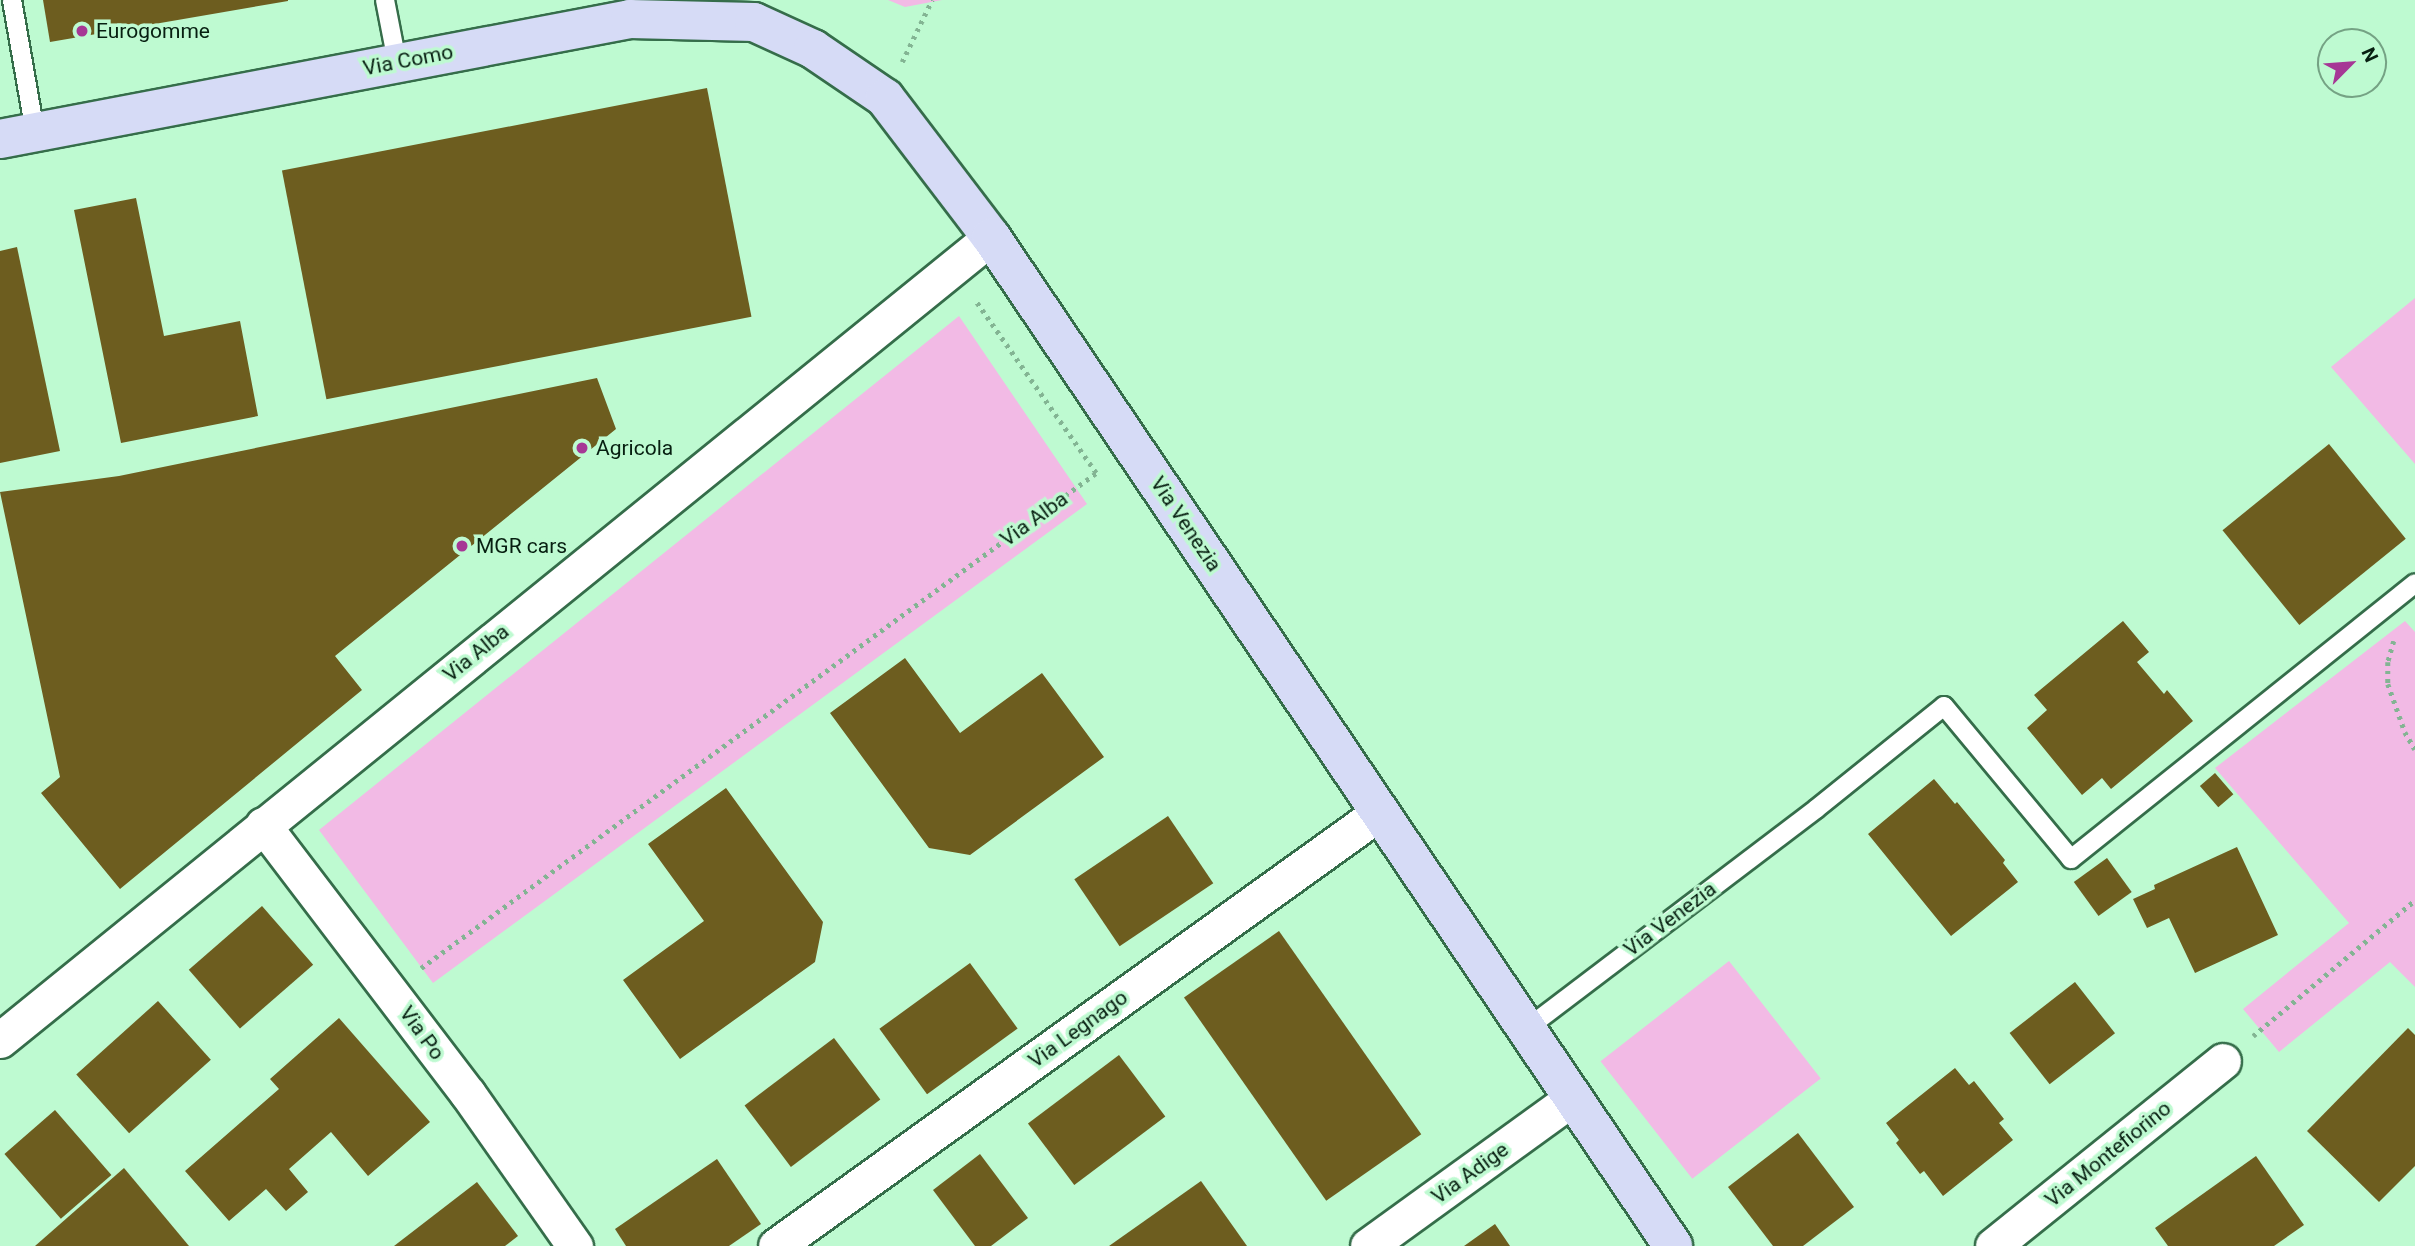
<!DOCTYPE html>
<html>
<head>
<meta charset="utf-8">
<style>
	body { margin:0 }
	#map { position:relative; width:2415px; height:1246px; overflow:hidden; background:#befad1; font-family:Roboto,sans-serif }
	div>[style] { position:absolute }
	.green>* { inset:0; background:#f2bae5; transform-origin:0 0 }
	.building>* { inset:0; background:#6d5d1f; transform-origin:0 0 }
	.path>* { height:4.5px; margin-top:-2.25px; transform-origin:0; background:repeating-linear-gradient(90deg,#83b493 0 3.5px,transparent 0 8.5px) }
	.roads { filter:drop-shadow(2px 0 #356d4a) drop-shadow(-2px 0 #356d4a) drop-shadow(0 2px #356d4a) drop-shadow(0 -2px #356d4a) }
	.lane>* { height:18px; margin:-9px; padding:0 9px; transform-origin:9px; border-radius:9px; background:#fff }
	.street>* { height:35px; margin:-17.5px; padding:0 17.5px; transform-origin:17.5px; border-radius:17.5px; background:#fff }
	.secondary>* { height:38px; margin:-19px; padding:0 19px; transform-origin:19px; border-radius:19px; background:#d6dbf6 }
	.dots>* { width:19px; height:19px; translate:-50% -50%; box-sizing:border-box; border:4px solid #befad1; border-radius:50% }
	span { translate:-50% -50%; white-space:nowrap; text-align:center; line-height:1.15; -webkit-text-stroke:7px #befad1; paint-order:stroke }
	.poi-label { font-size:21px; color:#071f11 }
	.left { translate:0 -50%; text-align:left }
	.street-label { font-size:21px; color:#071f11 }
	.north { position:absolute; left:2317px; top:28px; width:70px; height:70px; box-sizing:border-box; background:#befad1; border:2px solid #75a284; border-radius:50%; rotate:65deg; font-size:19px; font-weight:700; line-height:28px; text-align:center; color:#071f11 }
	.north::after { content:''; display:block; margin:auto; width:24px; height:32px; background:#a63795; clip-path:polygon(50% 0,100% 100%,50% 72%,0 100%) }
</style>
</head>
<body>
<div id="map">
	<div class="green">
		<i style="clip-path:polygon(888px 0,942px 0,905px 7px)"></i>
		<i style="clip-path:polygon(2415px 298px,2415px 464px,2331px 367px)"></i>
		<i style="clip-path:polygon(959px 316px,1087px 504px,433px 983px,319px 830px)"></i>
		<i style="clip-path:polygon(2405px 621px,2415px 632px,2415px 987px,2390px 962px,2279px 1052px,2243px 1009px,2349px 923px,2215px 768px)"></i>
		<i style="left:1729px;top:961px;width:149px;height:163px;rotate:52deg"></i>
	</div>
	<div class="building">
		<i style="clip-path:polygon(43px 0,288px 0,288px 1px,50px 42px)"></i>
		<i style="left:707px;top:88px;width:233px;height:433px;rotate:79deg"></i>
		<i style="clip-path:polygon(136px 198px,164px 336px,240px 321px,258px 416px,121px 443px,74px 210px)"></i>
		<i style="clip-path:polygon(17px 247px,60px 451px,0 463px,0 251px)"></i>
		<i style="clip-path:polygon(597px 378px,616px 429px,335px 656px,362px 690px,120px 889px,41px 793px,60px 777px,0 492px,119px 476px)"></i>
		<i style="left:2329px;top:444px;width:122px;height:137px;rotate:51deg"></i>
		<i style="clip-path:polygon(2123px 621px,2149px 652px,2137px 662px,2164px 694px,2167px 690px,2193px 721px,2111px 789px,2102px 778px,2082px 795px,2027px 728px,2047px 710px,2034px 695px)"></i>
		<i style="clip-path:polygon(905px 658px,960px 733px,1042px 673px,1104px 757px,970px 855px,929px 848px,830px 713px)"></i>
		<i style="left:2215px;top:773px;width:28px;height:20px;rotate:49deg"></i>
		<i style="clip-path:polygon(1934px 779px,1955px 804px,1957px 802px,2005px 860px,2003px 863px,2018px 882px,1951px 936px,1868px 834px)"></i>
		<i style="clip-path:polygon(726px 788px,823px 922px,815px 962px,680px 1059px,623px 980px,704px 921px,648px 844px)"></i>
		<i style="left:1168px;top:816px;width:81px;height:113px;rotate:56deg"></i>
		<i style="clip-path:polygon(2237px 847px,2278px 935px,2195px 973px,2169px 918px,2147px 928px,2133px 899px,2155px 889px,2154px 885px)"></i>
		<i style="left:2107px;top:858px;width:42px;height:41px;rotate:54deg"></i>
		<i style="left:262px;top:906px;width:78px;height:97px;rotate:49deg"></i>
		<i style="left:1279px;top:931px;width:248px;height:116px;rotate:55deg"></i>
		<i style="left:970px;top:963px;width:81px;height:112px;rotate:54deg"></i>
		<i style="left:2075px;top:982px;width:65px;height:83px;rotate:52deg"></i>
		<i style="left:158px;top:1001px;width:79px;height:110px;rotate:48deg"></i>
		<i style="clip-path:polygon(339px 1018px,430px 1122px,368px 1176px,331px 1132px,289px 1169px,308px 1192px,286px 1211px,266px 1189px,229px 1221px,185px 1171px,279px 1089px,270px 1079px)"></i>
		<i style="clip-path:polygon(2408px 1028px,2415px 1035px,2415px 1166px,2379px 1202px,2307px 1131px)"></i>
		<i style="left:834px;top:1038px;width:77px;height:112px;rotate:53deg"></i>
		<i style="left:1119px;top:1055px;width:77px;height:114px;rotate:53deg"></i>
		<i style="clip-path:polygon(1955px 1068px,1969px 1085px,1974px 1081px,2004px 1119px,1999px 1123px,2013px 1140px,1943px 1196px,1924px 1171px,1920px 1174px,1896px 1143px,1899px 1140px,1886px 1123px)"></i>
		<i style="left:55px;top:1110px;width:86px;height:67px;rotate:49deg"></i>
		<i style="clip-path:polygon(1798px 1133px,1854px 1207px,1803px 1246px,1773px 1246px,1728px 1187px)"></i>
		<i style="clip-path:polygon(980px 1154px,1028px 1218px,991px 1246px,975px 1246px,933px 1190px)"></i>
		<i style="clip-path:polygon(2256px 1156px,2304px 1225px,2274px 1246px,2168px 1246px,2155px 1228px)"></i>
		<i style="clip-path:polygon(717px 1159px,761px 1224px,729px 1246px,626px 1246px,615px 1229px)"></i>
		<i style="clip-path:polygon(124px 1168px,189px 1246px,35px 1246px)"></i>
		<i style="clip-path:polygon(1201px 1181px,1247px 1246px,1109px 1246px)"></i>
		<i style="clip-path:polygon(477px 1182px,518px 1236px,505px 1246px,394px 1246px)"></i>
		<i style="clip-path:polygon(1495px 1224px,1510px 1246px,1464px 1246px)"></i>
	</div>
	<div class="path">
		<i style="left:902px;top:62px;width:69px;rotate:-64.2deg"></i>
		<i style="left:2394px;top:641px;width:22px;rotate:106deg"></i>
		<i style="left:2388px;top:662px;width:22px;rotate:90deg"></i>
		<i style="left:2388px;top:684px;width:51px;rotate:70.5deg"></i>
		<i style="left:2405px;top:732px;width:20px;rotate:60deg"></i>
		<i style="left:421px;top:968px;width:837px;rotate:-36.25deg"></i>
		<i style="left:1096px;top:473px;width:211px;rotate:-125deg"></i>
		<i style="left:2253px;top:1036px;width:212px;rotate:-40deg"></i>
	</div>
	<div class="roads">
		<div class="lane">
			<i style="left:12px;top:0;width:134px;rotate:80.1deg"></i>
			<i style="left:385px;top:0;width:63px;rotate:79deg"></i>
			<i style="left:1525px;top:1030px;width:365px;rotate:-37.2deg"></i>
			<i style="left:1816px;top:809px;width:164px;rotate:-38.8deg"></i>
			<i style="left:1944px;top:706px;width:199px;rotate:50.3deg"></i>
			<i style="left:2071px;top:859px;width:441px;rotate:-38.7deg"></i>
		</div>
		<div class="street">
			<i style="left:263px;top:825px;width:338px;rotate:52.7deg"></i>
			<i style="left:468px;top:1094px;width:186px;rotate:54.9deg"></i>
			<i style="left:0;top:1040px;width:1275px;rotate:-39.02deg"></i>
			<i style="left:776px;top:1246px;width:744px;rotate:-35.7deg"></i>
			<i style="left:1368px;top:1246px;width:251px;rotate:-35.9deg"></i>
			<i style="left:1993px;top:1246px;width:295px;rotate:-38.8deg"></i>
		</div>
		<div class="secondary">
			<i style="left:0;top:139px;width:641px;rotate:-10.78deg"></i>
			<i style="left:630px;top:19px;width:124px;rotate:1.4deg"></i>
			<i style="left:754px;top:22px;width:65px;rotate:24.6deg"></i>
			<i style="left:813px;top:49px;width:87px;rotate:34.2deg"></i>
			<i style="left:885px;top:98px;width:175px;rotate:52.7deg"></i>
			<i style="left:991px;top:237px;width:1218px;rotate:55.94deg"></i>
		</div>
	</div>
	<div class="dots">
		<i style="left:82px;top:31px;background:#a63795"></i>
		<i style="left:582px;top:448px;background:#a63795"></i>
		<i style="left:462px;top:546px;background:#a63795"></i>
	</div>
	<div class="poi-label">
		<span class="left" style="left:96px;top:31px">Eurogomme</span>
		<span class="left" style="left:596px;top:448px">Agricola</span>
		<span class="left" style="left:476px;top:546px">MGR cars</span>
	</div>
	<div class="street-label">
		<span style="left:408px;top:60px;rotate:-11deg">Via Como</span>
		<span style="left:1034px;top:519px;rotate:-36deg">Via Alba</span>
		<span style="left:1186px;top:524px;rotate:56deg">Via Venezia</span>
		<span style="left:476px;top:653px;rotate:-39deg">Via Alba</span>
		<span style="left:1670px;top:919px;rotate:-37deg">Via Venezia</span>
		<span style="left:1078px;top:1029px;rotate:-36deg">Via Legnago</span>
		<span style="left:422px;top:1033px;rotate:54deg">Via Po</span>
		<span style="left:2108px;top:1154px;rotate:-39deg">Via Montefiorino</span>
		<span style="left:1470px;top:1173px;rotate:-36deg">Via Adige</span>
	</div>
	<div class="north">N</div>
</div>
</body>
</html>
